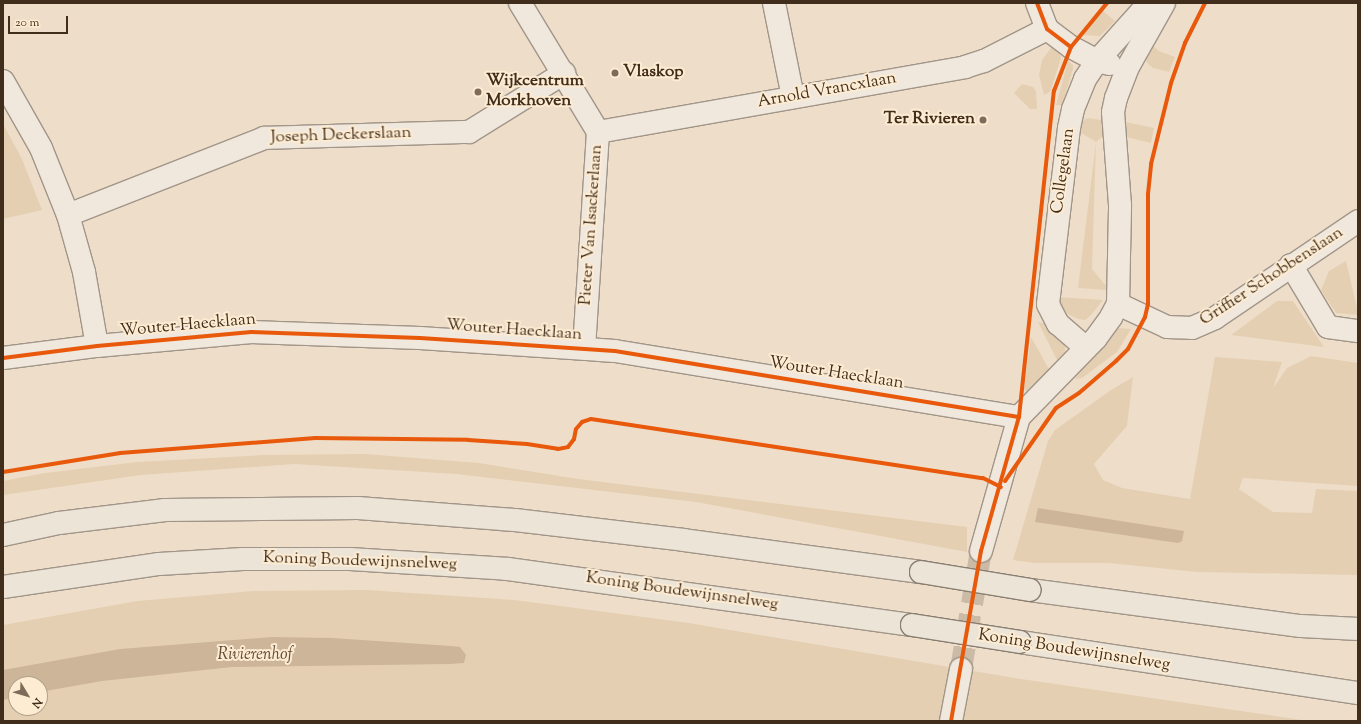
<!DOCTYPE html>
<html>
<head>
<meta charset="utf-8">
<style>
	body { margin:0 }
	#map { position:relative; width:1361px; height:724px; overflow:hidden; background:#eedec9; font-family:"Sorts Mill Goudy",serif }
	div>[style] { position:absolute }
	.green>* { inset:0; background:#e5cfb2 }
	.water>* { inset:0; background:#ccb599 }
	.minor-tunnel>* { height:22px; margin-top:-11px; transform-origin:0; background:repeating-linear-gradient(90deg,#cbbba6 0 22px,transparent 0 33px) }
	.roads { filter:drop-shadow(1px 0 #a19588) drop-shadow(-1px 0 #a19588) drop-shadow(0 1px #a19588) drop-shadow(0 -1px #a19588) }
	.minor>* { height:22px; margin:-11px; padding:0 11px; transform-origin:11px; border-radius:11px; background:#f0e7dd }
	.highway>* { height:22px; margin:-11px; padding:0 11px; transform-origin:11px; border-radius:11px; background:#ece4d7 }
	.bridges { filter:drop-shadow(1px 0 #887d70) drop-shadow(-1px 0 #887d70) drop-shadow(0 1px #887d70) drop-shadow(0 -1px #887d70) }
	.highway-bridge>* { height:22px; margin:-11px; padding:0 11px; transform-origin:11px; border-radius:11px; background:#ece4d7 }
	.cycleway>* { height:4px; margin:-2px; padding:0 2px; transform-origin:2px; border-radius:2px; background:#e8590c }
	.dots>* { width:11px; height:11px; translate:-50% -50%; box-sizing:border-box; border:2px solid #feecd2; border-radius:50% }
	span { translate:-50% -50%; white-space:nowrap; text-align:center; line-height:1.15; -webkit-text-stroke:4px #feecd2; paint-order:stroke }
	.poi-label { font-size:17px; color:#412d1c; font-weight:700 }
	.left { translate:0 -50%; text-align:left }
	.right { translate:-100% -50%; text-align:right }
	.street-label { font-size:17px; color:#412d1c }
	.park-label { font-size:17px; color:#604b36; font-style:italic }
	.frame { position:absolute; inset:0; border:4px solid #412d1c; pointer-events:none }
	.north { position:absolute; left:8px; top:676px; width:40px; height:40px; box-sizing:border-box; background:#feecd2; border:1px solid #b2a089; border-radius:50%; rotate:128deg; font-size:11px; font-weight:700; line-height:16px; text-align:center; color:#412d1c }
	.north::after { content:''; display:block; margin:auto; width:14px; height:18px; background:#7e6b59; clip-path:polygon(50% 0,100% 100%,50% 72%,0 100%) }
	.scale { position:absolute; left:8px; top:16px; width:60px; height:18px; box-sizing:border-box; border:2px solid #412d1c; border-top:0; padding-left:5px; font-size:12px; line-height:14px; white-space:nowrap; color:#412d1c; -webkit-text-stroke:3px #feecd2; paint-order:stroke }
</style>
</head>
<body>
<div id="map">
	<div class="green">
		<i style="clip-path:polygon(1103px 11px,1115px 21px,1100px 36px,1083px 35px)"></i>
		<i style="clip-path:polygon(1149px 42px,1159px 51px,1175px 57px,1169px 72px,1153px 68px,1148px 64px,1145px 59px)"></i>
		<i style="clip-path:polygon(1058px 44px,1061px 58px,1050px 92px,1044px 95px,1039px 75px,1042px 60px,1053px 45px)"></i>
		<i style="clip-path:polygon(1068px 61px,1073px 65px,1073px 69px,1062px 105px,1056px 105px)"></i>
		<i style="clip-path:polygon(1022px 84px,1033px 87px,1036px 91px,1037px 109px,1030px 109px,1014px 93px)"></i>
		<i style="clip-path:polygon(1088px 118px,1101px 120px,1106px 124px,1110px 146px,1102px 137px,1096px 142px,1092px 269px,1107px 287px,1106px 290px,1078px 288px,1096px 142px,1078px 131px,1082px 121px)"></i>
		<i style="clip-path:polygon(1121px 121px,1154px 128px,1151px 143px,1122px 136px)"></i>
		<i style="clip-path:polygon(3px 124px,22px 159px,42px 210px,3px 219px)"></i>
		<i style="clip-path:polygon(1346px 261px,1358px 312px,1358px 315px,1336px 313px,1321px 290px,1329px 271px)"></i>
		<i style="clip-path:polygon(1058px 297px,1103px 300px,1091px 315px,1085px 320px,1078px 319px,1065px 313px)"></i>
		<i style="clip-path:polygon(1277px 301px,1293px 301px,1324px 347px,1231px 335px)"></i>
		<i style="clip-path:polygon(1038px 322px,1047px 324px,1065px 344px,1065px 356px,1058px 362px)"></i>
		<i style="clip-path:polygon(1118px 328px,1131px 329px,1117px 352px,1082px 378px,1075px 379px,1109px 335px)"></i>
		<i style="clip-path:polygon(1031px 337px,1050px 371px,1028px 393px,1024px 389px)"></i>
		<i style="clip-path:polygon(1311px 356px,1358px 363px,1358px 486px,1243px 478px,1239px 489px,1273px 512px,1312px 513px,1316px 489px,1358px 491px,1358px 575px,1197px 572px,1109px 563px,1034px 563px,1013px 560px,1048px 441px,1055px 430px,1111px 390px,1133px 377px,1127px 426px,1094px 464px,1103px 480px,1122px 488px,1190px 499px,1215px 357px,1282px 362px,1273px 388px,1287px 368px)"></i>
		<i style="clip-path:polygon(365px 454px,479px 463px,578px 479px,967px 527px,967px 552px,696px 502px,456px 474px,294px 464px,141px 475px,3px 495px,3px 481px,45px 473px,137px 462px,263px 455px)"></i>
		<i style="clip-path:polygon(evenodd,368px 590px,515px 600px,689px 623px,1015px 678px,1309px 721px,3px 721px,3px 625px,137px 601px,253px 591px,368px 590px,16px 684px,40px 684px,40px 708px,16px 708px,16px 684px)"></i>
	</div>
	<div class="water">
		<i style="clip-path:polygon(1038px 508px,1184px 531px,1182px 541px,1178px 543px,1035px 522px)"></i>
		<i style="clip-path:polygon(272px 637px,332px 638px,451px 646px,460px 647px,466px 655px,464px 663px,450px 664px,232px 667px,102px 681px,40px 692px,40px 684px,16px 684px,16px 697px,3px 700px,3px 670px,120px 649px)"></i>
	</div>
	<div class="minor-tunnel">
		<i style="left:961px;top:669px;width:120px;rotate:-80.4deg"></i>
	</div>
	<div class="roads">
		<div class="minor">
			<i style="left:520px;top:3px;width:151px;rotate:58.8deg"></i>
			<i style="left:598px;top:132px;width:217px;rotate:93.7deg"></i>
			<i style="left:774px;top:3px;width:96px;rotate:78.6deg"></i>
			<i style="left:1037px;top:3px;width:28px;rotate:69deg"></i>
			<i style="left:1047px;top:29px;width:30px;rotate:37deg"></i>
			<i style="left:1071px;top:47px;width:30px;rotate:28deg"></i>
			<i style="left:1097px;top:61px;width:13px;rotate:13deg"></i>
			<i style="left:3px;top:81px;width:77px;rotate:60.4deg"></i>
			<i style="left:41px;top:148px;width:72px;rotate:68.1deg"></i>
			<i style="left:68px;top:215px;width:59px;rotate:74.3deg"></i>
			<i style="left:84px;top:272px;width:75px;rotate:80deg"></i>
			<i style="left:598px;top:132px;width:373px;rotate:-10deg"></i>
			<i style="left:965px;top:67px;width:20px;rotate:-18deg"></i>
			<i style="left:984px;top:61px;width:71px;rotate:-26.9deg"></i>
			<i style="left:68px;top:215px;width:211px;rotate:-21.4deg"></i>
			<i style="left:264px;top:138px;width:205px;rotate:-1.7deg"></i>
			<i style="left:469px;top:132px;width:112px;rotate:-31.8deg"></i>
			<i style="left:1291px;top:265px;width:72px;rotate:59.2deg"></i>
			<i style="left:1328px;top:327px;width:30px;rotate:8deg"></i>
			<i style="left:1118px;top:304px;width:54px;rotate:25.1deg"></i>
			<i style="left:1167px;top:327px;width:25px;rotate:2deg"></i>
			<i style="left:1192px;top:328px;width:25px;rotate:-23deg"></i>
			<i style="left:1215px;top:318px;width:173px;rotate:-34.1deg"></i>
			<i style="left:1086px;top:348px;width:37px;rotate:-139deg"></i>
			<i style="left:1058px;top:324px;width:22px;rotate:-117deg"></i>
			<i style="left:1048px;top:304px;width:177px;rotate:-83.2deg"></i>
			<i style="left:1069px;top:128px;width:19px;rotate:-78deg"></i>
			<i style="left:1073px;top:109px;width:32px;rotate:-68deg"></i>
			<i style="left:1085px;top:79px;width:22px;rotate:-56deg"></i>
			<i style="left:1097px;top:61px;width:78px;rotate:-48.1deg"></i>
			<i style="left:3px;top:358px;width:95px;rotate:-7.3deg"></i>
			<i style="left:97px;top:346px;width:155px;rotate:-5.2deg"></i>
			<i style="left:251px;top:332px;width:169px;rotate:2deg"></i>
			<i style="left:420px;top:338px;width:195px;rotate:3.8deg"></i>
			<i style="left:615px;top:351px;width:409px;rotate:9.3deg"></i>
			<i style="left:1019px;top:417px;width:110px;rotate:-45.7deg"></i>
			<i style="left:1096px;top:338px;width:26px;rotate:-54deg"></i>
			<i style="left:1111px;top:317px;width:15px;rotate:-62deg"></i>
			<i style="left:1118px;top:304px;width:99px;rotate:-88.8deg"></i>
			<i style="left:1120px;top:205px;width:93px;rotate:-94.3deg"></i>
			<i style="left:1113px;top:112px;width:14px;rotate:-78deg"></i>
			<i style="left:1116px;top:98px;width:33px;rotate:-69deg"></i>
			<i style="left:1128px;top:67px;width:73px;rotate:-60.6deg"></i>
			<i style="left:981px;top:551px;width:139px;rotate:-74.2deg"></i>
			<i style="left:951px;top:721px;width:53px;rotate:-79.1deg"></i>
		</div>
		<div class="highway">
			<i style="left:3px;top:535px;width:57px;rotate:-12.1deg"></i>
			<i style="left:59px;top:523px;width:107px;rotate:-7deg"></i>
			<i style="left:165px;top:510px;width:193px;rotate:-0.6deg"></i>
			<i style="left:358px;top:508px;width:157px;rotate:4.4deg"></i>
			<i style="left:515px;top:520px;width:170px;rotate:6.7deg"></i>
			<i style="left:684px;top:540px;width:239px;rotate:7.7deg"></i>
			<i style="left:3px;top:587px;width:158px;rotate:-8.4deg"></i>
			<i style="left:159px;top:564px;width:84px;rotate:-3.4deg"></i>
			<i style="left:243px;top:559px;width:107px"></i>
			<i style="left:350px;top:559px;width:158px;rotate:3.6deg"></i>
			<i style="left:508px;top:569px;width:408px;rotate:7.9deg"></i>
			<i style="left:1030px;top:590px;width:273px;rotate:7.6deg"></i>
			<i style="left:1301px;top:626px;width:57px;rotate:3deg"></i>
			<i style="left:1020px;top:642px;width:342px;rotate:8.6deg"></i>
		</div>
	</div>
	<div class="bridges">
		<div class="highway-bridge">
			<i style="left:921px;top:572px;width:110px;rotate:9.4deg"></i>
			<i style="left:912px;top:625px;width:109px;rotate:8.9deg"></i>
		</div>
	</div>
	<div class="cycleway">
		<i style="left:1037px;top:3px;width:28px;rotate:69deg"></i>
		<i style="left:1047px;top:29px;width:30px;rotate:37deg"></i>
		<i style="left:3px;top:358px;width:95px;rotate:-7.3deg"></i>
		<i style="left:97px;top:346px;width:155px;rotate:-5.2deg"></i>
		<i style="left:251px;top:332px;width:169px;rotate:2deg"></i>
		<i style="left:420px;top:338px;width:195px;rotate:3.8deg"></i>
		<i style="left:615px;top:351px;width:409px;rotate:9.3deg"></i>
		<i style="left:3px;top:472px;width:119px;rotate:-9.2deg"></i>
		<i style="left:120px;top:453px;width:196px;rotate:-4.4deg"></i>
		<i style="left:315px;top:438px;width:153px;rotate:0.7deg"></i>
		<i style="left:468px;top:440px;width:59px;rotate:3.9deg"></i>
		<i style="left:527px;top:444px;width:31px;rotate:9deg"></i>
		<i style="left:558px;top:449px;width:10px;rotate:-11deg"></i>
		<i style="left:568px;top:447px;width:10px;rotate:-53deg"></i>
		<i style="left:574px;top:439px;width:10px;rotate:-79deg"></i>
		<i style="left:576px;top:429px;width:9px;rotate:-49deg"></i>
		<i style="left:582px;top:422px;width:9px;rotate:-18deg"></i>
		<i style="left:591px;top:419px;width:396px;rotate:8.6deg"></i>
		<i style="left:983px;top:478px;width:20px;rotate:27deg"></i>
		<i style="left:1005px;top:481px;width:89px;rotate:-55.1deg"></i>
		<i style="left:1056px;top:408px;width:27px;rotate:-33deg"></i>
		<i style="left:1079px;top:393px;width:49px;rotate:-40.9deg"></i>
		<i style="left:1116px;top:361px;width:17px;rotate:-45deg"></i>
		<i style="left:1128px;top:349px;width:36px;rotate:-62deg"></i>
		<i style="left:1145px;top:317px;width:13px;rotate:-77deg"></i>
		<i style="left:1148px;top:304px;width:110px;rotate:-90deg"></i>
		<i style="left:1148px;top:194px;width:30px;rotate:-84deg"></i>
		<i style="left:1151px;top:164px;width:83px;rotate:-76.1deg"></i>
		<i style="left:1171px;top:83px;width:42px;rotate:-70.7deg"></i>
		<i style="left:1185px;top:43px;width:45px;rotate:-63.4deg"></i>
		<i style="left:951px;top:721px;width:173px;rotate:-80deg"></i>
		<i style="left:981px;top:551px;width:139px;rotate:-74.2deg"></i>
		<i style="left:1019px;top:417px;width:328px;rotate:-83.9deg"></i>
		<i style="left:1054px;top:91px;width:47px;rotate:-68.9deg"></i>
		<i style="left:1071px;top:47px;width:57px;rotate:-50.7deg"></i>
	</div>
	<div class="dots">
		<i style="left:615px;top:73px;background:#7e6b59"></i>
		<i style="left:478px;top:92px;background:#7e6b59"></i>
		<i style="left:983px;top:120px;background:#7e6b59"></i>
	</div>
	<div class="poi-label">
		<span class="left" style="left:623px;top:73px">Vlaskop</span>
		<span class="left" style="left:486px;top:92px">Wijkcentrum<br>Morkhoven</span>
		<span class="right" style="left:975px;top:120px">Ter Rivieren</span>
	</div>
	<div class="street-label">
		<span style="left:827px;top:91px;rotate:-10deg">Arnold Vrancxlaan</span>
		<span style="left:341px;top:136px;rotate:-2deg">Joseph Deckerslaan</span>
		<span style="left:1064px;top:171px;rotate:-82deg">Collegelaan</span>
		<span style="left:592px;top:225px;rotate:-86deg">Pieter Van Isackerlaan</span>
		<span style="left:1272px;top:277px;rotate:-33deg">Griffier Schobbenslaan</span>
		<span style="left:188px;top:326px;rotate:-5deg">Wouter Haecklaan</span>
		<span style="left:514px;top:331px;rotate:4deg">Wouter Haecklaan</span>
		<span style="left:836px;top:374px;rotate:9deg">Wouter Haecklaan</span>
		<span style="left:360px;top:562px;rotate:2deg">Koning Boudewijnsnelweg</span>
		<span style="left:682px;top:592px;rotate:8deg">Koning Boudewijnsnelweg</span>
		<span style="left:1074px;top:651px;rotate:9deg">Koning Boudewijnsnelweg</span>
	</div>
	<div class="park-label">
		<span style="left:255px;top:656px">Rivierenhof</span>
	</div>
	<div class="frame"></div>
	<div class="north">N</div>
	<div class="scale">20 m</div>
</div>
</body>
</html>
